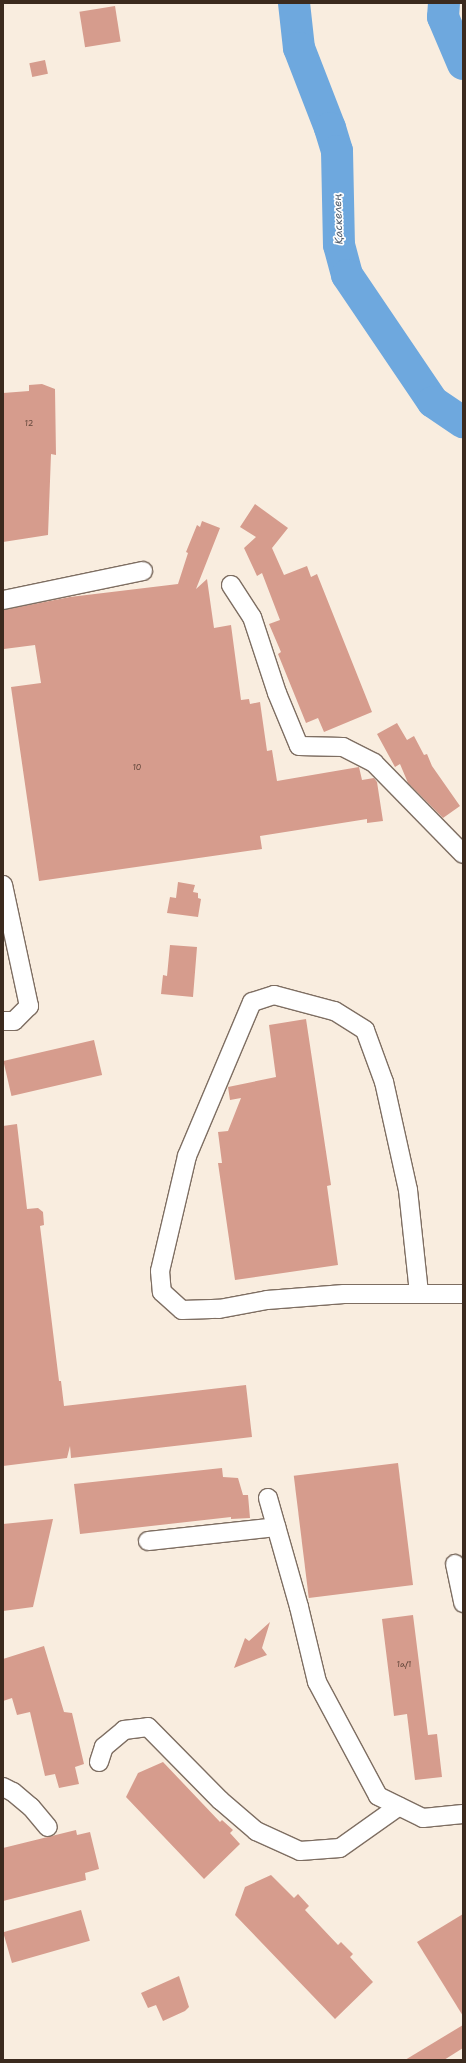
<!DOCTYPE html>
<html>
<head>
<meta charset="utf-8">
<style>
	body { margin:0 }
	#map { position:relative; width:466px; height:2063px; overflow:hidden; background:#f9eddf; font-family:"Shantell Sans",sans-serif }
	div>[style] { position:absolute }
	.river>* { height:32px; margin:-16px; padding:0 16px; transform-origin:16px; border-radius:16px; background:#6ea8de }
	.building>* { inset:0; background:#d69c8d; transform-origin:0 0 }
	.roads { filter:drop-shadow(1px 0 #7e6e62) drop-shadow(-1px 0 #7e6e62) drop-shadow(0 1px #7e6e62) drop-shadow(0 -1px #7e6e62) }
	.minor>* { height:18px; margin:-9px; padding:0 9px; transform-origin:9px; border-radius:9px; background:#fff }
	span { translate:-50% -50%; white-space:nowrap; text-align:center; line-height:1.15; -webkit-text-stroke:3.5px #fff; paint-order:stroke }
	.number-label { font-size:8px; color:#62463a }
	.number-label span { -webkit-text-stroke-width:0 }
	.water-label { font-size:11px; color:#4f5c6b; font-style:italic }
	.frame { position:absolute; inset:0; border:4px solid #3b2a1e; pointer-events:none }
</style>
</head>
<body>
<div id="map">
	<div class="river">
		<i style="left:294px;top:3px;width:45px;rotate:83.7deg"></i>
		<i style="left:299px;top:48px;width:86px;rotate:68.8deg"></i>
		<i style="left:330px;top:128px;width:24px;rotate:73deg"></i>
		<i style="left:337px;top:151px;width:94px;rotate:88.8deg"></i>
		<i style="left:339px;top:245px;width:31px;rotate:75deg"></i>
		<i style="left:347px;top:275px;width:153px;rotate:55.9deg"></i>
		<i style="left:433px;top:402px;width:36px;rotate:34deg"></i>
		<i style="left:444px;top:3px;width:14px;rotate:94deg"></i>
		<i style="left:443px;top:17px;width:51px;rotate:66.9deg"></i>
	</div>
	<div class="building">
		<i style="left:115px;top:6px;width:36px;height:36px;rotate:81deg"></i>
		<i style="left:45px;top:60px;width:14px;height:16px;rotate:78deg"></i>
		<i style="clip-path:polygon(42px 384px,55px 389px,56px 455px,51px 454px,48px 535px,3px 542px,3px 393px,29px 391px,29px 385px)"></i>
		<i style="clip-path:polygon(255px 504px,288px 528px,272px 548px,284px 575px,307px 566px,311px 577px,317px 574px,372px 712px,324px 732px,318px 718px,306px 723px,278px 654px,281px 652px,269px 624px,280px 620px,262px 573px,257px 576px,244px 548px,256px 537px,240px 527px)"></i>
		<i style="clip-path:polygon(202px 521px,220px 528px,196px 589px,207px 579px,214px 628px,231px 625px,241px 700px,249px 699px,250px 704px,260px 702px,267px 751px,272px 750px,277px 781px,359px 767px,362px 780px,374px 778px,377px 782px,383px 821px,367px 823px,367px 819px,260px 836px,262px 849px,39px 881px,11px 687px,41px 683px,35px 645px,4px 649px,3px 610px,70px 597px,178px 584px,188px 553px,186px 552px,197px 525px,200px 527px)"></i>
		<i style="clip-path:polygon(397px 723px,407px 740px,414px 736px,424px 755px,427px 754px,432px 766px,460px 806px,443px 818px,408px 783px,400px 764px,395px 767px,377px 734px)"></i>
		<i style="clip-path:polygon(178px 882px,195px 885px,193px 892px,198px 893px,198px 898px,201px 899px,198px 917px,167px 913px,170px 897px,176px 898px)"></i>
		<i style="clip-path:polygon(170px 945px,197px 947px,193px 997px,161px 994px,163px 975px,167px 976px)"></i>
		<i style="clip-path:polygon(306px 1019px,331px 1185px,327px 1186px,338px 1265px,235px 1280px,218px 1163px,222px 1163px,218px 1132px,228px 1131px,241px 1098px,230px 1100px,228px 1087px,276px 1077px,269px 1025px)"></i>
		<i style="left:94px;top:1040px;width:36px;height:93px;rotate:77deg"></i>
		<i style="clip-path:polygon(17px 1124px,27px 1209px,38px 1208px,43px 1212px,44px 1225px,40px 1226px,59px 1381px,61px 1381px,64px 1406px,246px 1385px,252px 1437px,71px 1458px,70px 1446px,67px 1458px,3px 1466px,3px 1126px)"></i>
		<i style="left:398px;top:1463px;width:123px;height:105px;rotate:83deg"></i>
		<i style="clip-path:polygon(222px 1468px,223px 1477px,238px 1478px,243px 1495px,248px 1495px,250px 1518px,231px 1519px,231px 1517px,80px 1534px,74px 1484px)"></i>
		<i style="clip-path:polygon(53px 1519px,33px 1607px,3px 1611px,3px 1524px)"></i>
		<i style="clip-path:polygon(413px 1615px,428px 1735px,437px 1734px,442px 1777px,415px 1780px,407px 1714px,394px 1716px,382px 1619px)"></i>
		<i style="clip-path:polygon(270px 1622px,262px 1648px,267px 1655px,234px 1668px,245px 1638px,249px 1641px)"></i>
		<i style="clip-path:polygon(44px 1646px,64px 1712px,72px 1713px,84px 1764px,75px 1767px,79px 1784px,59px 1788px,55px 1774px,45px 1776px,30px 1712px,17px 1715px,12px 1698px,3px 1701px,3px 1659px)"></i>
		<i style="clip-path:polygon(163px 1762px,220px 1822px,222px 1820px,233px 1830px,230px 1833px,240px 1844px,204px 1879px,126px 1797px,138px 1773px)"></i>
		<i style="clip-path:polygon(76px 1830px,77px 1835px,90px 1832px,99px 1869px,85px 1873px,86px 1880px,3px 1901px,3px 1848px)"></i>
		<i style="clip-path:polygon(271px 1875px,294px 1898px,298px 1894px,309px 1906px,305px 1910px,338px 1945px,341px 1942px,353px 1954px,350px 1957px,373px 1982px,335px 2019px,235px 1915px,245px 1887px)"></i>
		<i style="left:81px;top:1910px;width:32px;height:81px;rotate:74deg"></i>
		<i style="clip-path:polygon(463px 1914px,463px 2016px,417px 1942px)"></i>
		<i style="clip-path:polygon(179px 1976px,189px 2007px,185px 2011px,163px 2021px,156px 2005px,148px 2008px,141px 1993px)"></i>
		<i style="clip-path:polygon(463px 2025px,463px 2048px,444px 2060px,405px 2060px)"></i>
	</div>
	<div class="roads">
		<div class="minor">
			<i style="left:231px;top:585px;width:38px;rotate:57deg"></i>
			<i style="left:252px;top:617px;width:80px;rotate:71.8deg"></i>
			<i style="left:277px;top:693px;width:57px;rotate:67.5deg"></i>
			<i style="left:299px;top:746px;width:44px;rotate:1.3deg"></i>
			<i style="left:343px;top:747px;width:35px;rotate:27deg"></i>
			<i style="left:374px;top:763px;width:127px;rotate:45.6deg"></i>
			<i style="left:3px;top:600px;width:143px;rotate:-11.7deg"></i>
			<i style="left:3px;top:885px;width:124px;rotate:77.9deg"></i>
			<i style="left:29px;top:1006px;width:21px;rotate:135deg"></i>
			<i style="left:14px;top:1021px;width:11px;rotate:180deg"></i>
			<i style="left:419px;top:1293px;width:104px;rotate:-96.1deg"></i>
			<i style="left:408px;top:1190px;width:111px;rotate:-102.5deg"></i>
			<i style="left:384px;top:1082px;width:55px;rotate:-110.1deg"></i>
			<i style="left:365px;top:1030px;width:36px;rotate:-148deg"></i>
			<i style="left:334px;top:1011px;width:62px;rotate:-165.1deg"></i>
			<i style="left:274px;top:995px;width:23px;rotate:162deg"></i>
			<i style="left:252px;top:1002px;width:167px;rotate:112.9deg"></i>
			<i style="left:187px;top:1156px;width:118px;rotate:103.2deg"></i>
			<i style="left:160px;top:1271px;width:21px;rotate:85deg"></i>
			<i style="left:162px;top:1292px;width:27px;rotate:42deg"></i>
			<i style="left:182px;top:1310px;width:37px;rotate:-2deg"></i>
			<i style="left:219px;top:1309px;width:49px;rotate:-10.6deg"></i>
			<i style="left:267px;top:1300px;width:77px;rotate:-4.5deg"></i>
			<i style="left:344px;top:1294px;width:119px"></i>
			<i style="left:268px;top:1498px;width:113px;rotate:74.1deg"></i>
			<i style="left:299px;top:1607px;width:77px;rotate:76.5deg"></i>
			<i style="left:317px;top:1682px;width:129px;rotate:61.8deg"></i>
			<i style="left:378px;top:1796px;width:50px;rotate:26.1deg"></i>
			<i style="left:423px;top:1818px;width:40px;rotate:-5.7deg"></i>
			<i style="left:148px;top:1541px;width:129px;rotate:-6.2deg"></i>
			<i style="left:455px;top:1564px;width:40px;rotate:78deg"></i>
			<i style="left:99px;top:1762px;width:16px;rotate:-72deg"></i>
			<i style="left:104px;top:1747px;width:26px;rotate:-40deg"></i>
			<i style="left:124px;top:1730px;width:24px;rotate:-7deg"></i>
			<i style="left:148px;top:1727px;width:103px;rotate:45.4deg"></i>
			<i style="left:220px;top:1800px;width:48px;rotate:40.7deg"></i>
			<i style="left:256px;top:1831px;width:48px;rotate:24.4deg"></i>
			<i style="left:300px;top:1851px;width:40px;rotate:-4.3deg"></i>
			<i style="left:340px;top:1848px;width:72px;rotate:-35.4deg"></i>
			<i style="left:3px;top:1787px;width:11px;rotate:27deg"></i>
			<i style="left:13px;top:1792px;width:23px;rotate:40deg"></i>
			<i style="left:31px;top:1807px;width:26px;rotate:50deg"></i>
		</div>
	</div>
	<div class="number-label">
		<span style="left:29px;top:424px">12</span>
		<span style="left:137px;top:768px">10</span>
		<span style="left:404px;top:1665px">1а/1</span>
	</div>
	<div class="water-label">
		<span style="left:339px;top:219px;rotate:-92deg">Қаскелең</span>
	</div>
	<div class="frame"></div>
</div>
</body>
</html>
